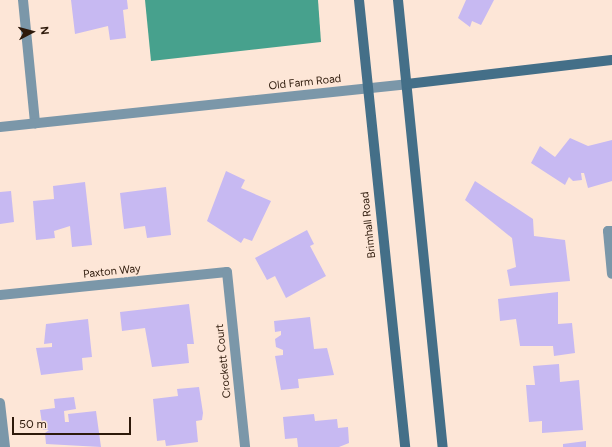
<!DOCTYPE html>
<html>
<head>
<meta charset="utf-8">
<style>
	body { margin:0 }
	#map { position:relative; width:612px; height:447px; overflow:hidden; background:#fde6d7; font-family:Figtree,sans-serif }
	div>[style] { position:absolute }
	.water>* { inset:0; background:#47a18d }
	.building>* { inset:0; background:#c7b9f2 }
	.street>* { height:10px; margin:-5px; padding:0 5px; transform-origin:5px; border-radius:5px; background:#7b97a9 }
	.secondary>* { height:10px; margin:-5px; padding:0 5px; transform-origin:5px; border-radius:5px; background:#446f88 }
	span { translate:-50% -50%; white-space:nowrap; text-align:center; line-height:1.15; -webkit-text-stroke:3.5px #fde6d7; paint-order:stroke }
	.street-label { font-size:11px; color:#2d190a }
	.north { position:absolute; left:12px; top:12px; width:40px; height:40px; -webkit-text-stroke:3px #fde6d7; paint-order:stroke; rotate:84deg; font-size:11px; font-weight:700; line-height:16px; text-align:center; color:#2d190a }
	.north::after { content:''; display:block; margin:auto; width:14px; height:18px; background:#2d190a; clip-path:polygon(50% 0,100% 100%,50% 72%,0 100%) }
	.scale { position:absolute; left:12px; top:417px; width:119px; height:18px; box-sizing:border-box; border:2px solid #2d190a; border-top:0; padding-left:5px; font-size:12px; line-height:14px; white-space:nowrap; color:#2d190a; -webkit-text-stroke:3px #fde6d7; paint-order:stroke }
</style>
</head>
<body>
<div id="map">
	<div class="water">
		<i style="clip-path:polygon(145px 0,318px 0,321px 42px,151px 61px)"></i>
	</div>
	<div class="building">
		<i style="clip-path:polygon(71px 0,127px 0,128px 9px,123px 10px,126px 38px,110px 40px,108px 26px,75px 34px)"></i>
		<i style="clip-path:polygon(466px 0,494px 0,481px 25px,472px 21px,470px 27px,458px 18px)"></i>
		<i style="clip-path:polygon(570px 138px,588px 146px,612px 140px,612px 181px,588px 188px,584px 173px,581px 173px,582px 180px,573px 181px,569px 177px,565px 185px,531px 163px,540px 146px,555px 157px)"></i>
		<i style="clip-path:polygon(226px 171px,245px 180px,241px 188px,271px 201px,252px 241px,244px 238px,241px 243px,207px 221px)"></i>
		<i style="clip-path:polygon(475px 181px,533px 219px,534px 236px,565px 240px,570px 281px,510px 286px,507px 270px,516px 267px,512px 238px,465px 200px)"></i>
		<i style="clip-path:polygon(85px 182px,92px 245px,72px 247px,70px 226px,54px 231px,55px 238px,36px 240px,33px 201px,54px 199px,53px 186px)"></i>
		<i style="clip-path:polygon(166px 187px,171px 235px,147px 238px,145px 226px,124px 229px,120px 193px)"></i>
		<i style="clip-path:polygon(11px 191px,14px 222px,0 224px,0 192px)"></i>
		<i style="clip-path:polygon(307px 230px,314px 244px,310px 246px,326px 276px,286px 298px,275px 276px,267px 280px,255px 258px)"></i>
		<i style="clip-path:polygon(558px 292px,558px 324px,572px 323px,575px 353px,554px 356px,553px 346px,520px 346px,516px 319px,500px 321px,498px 299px)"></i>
		<i style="clip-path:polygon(189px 304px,194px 344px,187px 344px,189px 363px,152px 367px,145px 328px,122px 331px,120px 312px)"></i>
		<i style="clip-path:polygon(310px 317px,314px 349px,327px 348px,334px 375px,298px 379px,299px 388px,281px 390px,275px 356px,283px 355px,283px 350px,276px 347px,275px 339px,281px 335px,281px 331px,275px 332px,274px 321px)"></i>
		<i style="clip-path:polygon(88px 319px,92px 357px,82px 358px,83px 370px,41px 375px,36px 348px,52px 347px,52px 343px,44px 344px,46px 324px)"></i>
		<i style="clip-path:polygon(559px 364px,560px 382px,579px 380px,583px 430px,542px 433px,542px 421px,529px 422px,526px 385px,535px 385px,533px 366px)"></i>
		<i style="clip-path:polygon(199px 387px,203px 413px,202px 420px,196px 421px,198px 442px,166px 446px,165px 440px,157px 441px,153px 399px,178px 396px,177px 389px)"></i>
		<i style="clip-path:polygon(74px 397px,76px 409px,64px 411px,65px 422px,69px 422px,68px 414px,96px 411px,101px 447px,46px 444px,45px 433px,49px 430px,43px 430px,40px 410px,55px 408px,54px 399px)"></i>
		<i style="clip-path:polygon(314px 414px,315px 421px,337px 419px,338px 428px,348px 427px,349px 443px,339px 447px,298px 447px,297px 438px,285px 439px,283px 417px)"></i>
		<i style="clip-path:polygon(586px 441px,586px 447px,563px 447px,563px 444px)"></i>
	</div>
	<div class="street">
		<i style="left:23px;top:0;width:124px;rotate:84.4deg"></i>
		<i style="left:0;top:127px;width:409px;rotate:-6deg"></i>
		<i style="left:612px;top:231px;width:4px;rotate:180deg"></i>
		<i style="left:608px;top:231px;width:43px;rotate:84.7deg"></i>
		<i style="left:0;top:295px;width:228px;rotate:-5.8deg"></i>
		<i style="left:227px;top:272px;width:176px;rotate:84.1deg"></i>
		<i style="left:0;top:403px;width:44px;rotate:83.5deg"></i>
	</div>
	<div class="secondary">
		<i style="left:359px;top:0;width:449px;rotate:84.1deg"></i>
		<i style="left:398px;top:0;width:449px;rotate:84.3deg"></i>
		<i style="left:407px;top:84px;width:206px;rotate:-6.7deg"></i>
	</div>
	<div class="street-label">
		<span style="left:305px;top:83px;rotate:-6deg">Old Farm Road</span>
		<span style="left:369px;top:225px;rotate:-96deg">Brimhall Road</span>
		<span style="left:112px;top:272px;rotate:-6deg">Paxton Way</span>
		<span style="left:224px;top:361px;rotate:-96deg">Crockett Court</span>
	</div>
	<div class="north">N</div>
	<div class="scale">50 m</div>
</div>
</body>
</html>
